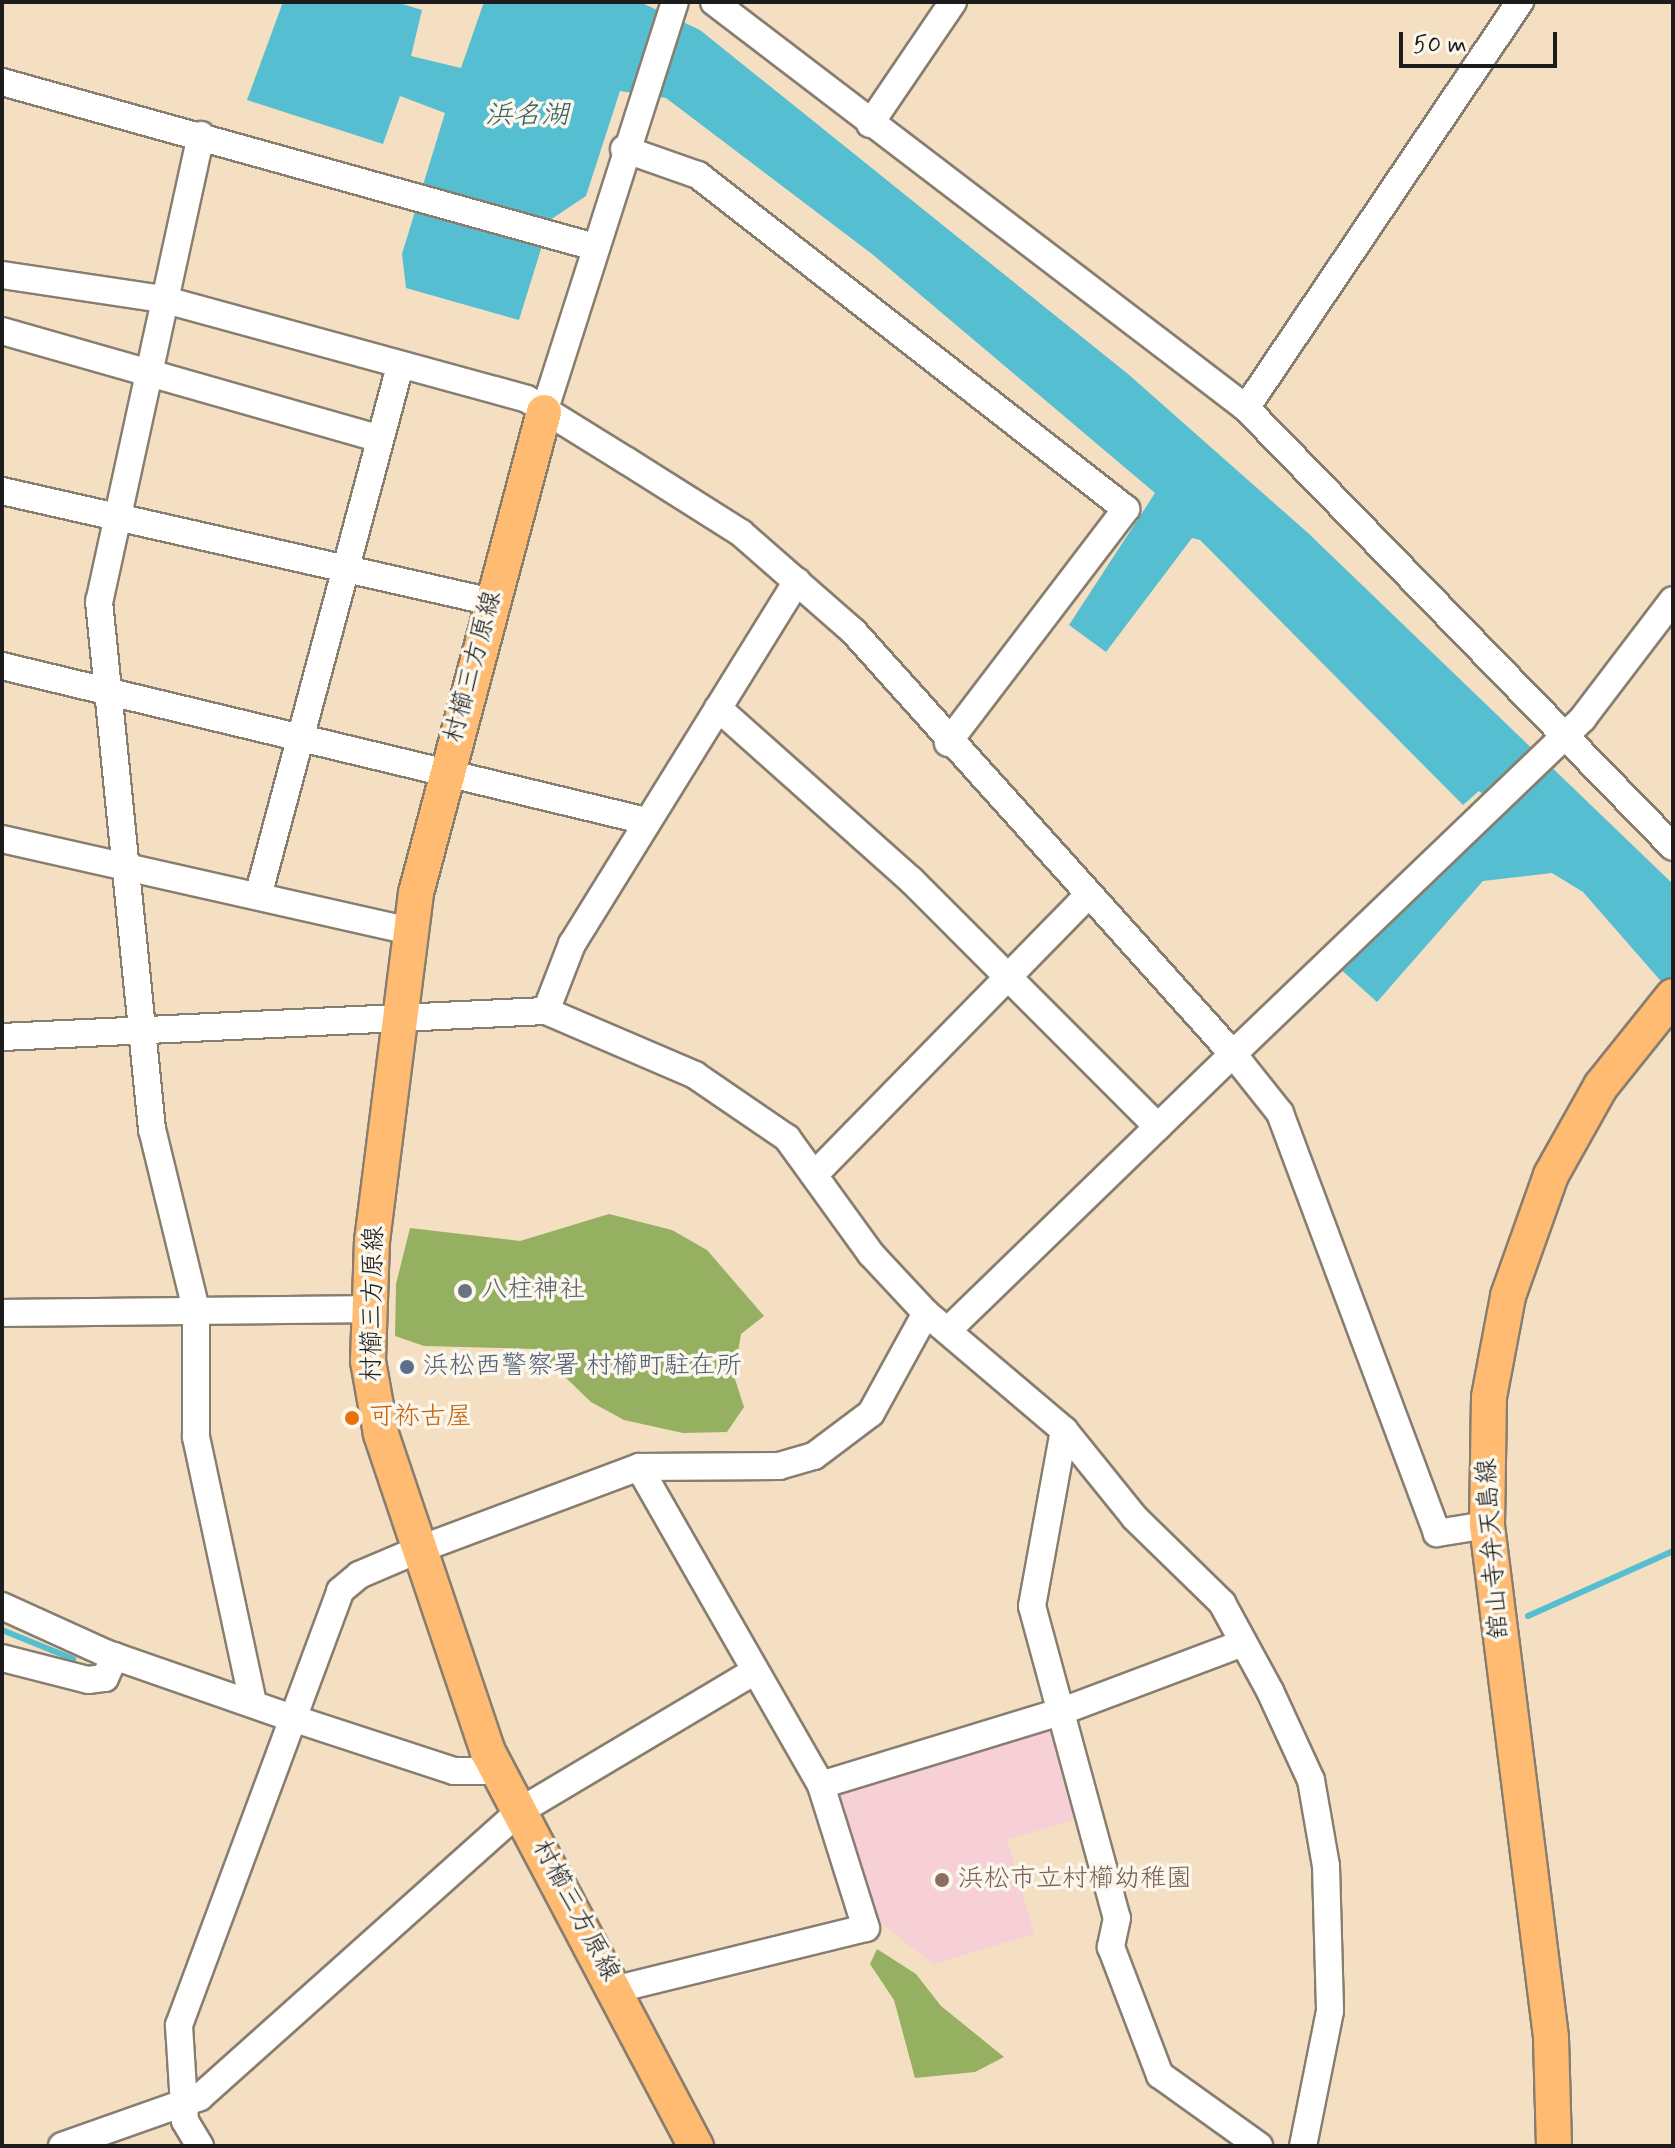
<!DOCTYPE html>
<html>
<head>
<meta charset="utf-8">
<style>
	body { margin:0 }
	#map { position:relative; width:1675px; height:2148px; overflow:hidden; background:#f4dfc3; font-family:Mynerve,"Klee One",sans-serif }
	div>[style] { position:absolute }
	.built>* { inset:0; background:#f6cfd7 }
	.forest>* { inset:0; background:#96b061 }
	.water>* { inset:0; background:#55bfd1 }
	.stream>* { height:6px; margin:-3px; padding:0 3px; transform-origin:3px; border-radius:3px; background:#55bfd1 }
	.roads { filter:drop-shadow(2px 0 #887e70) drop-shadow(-2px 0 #887e70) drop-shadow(0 2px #887e70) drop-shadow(0 -2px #887e70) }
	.minor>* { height:26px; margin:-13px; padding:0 13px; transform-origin:13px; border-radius:13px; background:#fff }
	.major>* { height:34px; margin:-17px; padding:0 17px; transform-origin:17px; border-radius:17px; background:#febb71 }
	.dots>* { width:22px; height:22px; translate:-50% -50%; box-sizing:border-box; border:4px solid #fbf7ec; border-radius:50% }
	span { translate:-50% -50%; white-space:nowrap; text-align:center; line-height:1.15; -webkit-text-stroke:7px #fbf7ec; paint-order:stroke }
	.street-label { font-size:26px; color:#1c1c1c }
	.worship-label { font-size:26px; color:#5b616d }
	.left { translate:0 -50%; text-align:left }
	.service-label { font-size:26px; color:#4e5e75 }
	.food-label { font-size:26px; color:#c56008 }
	.education-label { font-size:26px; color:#785e54 }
	.water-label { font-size:28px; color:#335d64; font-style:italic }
	.frame { position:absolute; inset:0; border:4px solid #1c1c1c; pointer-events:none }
	.scale { position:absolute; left:1399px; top:32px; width:158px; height:36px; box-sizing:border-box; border:4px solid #1c1c1c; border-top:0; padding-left:10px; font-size:24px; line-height:28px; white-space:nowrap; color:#1c1c1c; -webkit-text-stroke:6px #fbf7ec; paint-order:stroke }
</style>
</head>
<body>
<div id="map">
	<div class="built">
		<i style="clip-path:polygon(1049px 1722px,1079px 1818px,1007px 1840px,1034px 1934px,933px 1964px,877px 1920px,838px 1787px)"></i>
	</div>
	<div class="forest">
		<i style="clip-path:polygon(609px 1214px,672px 1230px,707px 1250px,764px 1316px,741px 1334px,734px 1376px,744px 1407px,727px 1432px,683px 1433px,624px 1420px,591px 1402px,536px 1349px,424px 1346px,395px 1336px,396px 1284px,410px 1228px,520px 1241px)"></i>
		<i style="clip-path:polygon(877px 1949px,916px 1974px,941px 2006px,1004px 2057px,975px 2072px,915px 2078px,894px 2000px,870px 1964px)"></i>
	</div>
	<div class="water">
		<i style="clip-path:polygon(283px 2px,396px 2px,422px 10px,411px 56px,461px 68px,484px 2px,640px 2px,700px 30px,1128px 374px,1308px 533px,1673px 884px,1673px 995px,1583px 892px,1552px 873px,1483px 881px,1377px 1002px,1337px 966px,1506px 814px,1479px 791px,1463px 805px,1200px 540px,1192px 538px,1106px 652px,1069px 625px,1155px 493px,872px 254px,666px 98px,620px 91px,586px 196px,550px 220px,519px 320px,406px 288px,402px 254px,445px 113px,400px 96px,383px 144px,247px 100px)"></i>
	</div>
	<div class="stream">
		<i style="left:1528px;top:1616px;width:159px;rotate:-24.1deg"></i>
		<i style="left:2px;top:1630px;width:77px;rotate:22.2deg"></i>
	</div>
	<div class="roads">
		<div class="minor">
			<i style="left:714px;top:2px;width:669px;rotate:37.35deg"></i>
			<i style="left:1246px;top:408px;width:612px;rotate:45.79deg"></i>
			<i style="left:2px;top:82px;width:611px;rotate:15.56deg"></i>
			<i style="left:870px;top:124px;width:148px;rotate:-55.8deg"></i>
			<i style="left:201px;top:135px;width:477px;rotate:102.3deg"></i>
			<i style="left:99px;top:601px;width:531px;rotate:84.27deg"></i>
			<i style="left:152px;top:1129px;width:185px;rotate:76.3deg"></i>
			<i style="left:196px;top:1309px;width:128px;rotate:90deg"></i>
			<i style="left:196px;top:1437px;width:273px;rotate:77.9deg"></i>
			<i style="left:624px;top:149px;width:78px;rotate:19.4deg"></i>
			<i style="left:698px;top:175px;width:543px;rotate:37.97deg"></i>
			<i style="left:1126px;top:509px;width:294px;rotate:127.3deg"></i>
			<i style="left:2px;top:275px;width:162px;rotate:8.5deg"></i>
			<i style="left:162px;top:299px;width:378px;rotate:15.3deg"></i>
			<i style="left:527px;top:399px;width:118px;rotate:31.8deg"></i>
			<i style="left:627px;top:461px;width:135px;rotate:32.3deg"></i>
			<i style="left:741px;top:533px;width:149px;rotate:41.2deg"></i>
			<i style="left:853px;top:631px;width:569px;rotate:48.07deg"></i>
			<i style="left:1233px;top:1054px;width:394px;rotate:135.9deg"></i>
			<i style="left:2px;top:331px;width:393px;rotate:15.9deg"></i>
			<i style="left:1246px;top:408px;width:490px;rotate:-56deg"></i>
			<i style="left:544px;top:412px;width:430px;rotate:-72.3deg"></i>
			<i style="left:2px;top:491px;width:502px;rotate:12.76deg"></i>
			<i style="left:2px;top:666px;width:662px;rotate:13.53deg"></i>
			<i style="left:718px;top:708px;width:259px;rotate:41.7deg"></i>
			<i style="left:911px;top:880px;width:349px;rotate:45deg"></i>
			<i style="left:2px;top:839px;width:418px;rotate:12.7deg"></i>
			<i style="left:258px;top:896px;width:549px;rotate:-75deg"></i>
			<i style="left:546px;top:1011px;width:72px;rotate:-68.8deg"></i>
			<i style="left:572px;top:944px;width:427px;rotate:-58.2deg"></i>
			<i style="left:2px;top:1037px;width:545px;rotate:-2.74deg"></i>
			<i style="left:546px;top:1011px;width:162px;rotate:23.2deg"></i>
			<i style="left:695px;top:1075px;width:112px;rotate:34.4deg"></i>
			<i style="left:787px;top:1138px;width:143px;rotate:54.1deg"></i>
			<i style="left:871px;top:1254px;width:81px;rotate:47deg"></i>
			<i style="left:926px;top:1313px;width:181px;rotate:40.3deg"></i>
			<i style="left:1064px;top:1430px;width:113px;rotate:51.1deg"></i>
			<i style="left:1135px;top:1518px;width:122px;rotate:44.3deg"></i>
			<i style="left:1222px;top:1603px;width:100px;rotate:61.4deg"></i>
			<i style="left:1270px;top:1691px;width:98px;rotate:65.3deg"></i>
			<i style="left:1311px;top:1780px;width:87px;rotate:80.1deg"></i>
			<i style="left:1326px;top:1866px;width:145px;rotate:88.4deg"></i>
			<i style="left:1330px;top:2011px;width:138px;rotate:101.3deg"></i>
			<i style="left:815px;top:1174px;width:388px;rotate:-45.6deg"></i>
			<i style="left:2px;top:1313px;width:366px;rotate:-0.6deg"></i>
			<i style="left:1064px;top:1430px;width:179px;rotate:100.3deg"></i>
			<i style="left:1032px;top:1606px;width:323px;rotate:74.8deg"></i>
			<i style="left:1117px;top:1918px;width:30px;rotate:102deg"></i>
			<i style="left:1111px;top:1947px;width:137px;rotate:69.1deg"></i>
			<i style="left:1160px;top:2075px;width:122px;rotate:35.6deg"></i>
			<i style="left:1487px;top:1525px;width:51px;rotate:170.9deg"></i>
			<i style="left:1437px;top:1533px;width:448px;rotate:-110.5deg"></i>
			<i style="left:1280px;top:1113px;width:75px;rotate:-128.5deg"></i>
			<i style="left:1233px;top:1054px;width:485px;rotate:-43.8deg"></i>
			<i style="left:1583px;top:718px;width:148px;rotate:-52.7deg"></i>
			<i style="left:2px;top:1606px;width:116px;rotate:24.4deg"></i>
			<i style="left:108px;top:1654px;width:195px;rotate:19.2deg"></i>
			<i style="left:292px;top:1718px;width:170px;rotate:18.1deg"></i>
			<i style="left:454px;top:1771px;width:43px"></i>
			<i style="left:2px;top:1658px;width:89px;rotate:14.3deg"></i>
			<i style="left:88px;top:1680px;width:17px;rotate:-7deg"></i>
			<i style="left:105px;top:1678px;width:24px;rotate:-66deg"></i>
			<i style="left:821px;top:1785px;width:247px;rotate:-17deg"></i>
			<i style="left:1057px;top:1713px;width:199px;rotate:-20.6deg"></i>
			<i style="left:617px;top:1989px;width:256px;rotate:-13.8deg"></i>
			<i style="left:866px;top:1928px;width:150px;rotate:-107.5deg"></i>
			<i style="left:821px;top:1785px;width:366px;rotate:-119.8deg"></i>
			<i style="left:62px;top:2146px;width:146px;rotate:-19.5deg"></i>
			<i style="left:200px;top:2097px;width:429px;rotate:-41.8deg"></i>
			<i style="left:520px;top:1811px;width:271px;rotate:-30.8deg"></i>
			<i style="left:200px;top:2146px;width:29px;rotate:-121deg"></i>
			<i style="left:185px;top:2121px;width:96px;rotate:-93.6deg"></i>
			<i style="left:179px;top:2025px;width:463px;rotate:-69.6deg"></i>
			<i style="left:340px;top:1591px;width:25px;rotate:-40deg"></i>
			<i style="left:359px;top:1575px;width:66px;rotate:-23.1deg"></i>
			<i style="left:420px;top:1549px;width:234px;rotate:-20.5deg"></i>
			<i style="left:639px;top:1467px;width:140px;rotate:-0.4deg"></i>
			<i style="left:779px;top:1466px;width:36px;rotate:-16deg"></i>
			<i style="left:814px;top:1456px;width:71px;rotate:-37deg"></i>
			<i style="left:871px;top:1413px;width:114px;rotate:-61.2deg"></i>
		</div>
		<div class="major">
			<i style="left:544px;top:412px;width:498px;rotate:104.9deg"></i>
			<i style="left:416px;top:893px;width:350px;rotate:97.2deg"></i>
			<i style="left:372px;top:1240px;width:121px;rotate:91.9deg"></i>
			<i style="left:368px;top:1361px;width:74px;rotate:79.9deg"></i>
			<i style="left:381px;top:1434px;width:336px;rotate:71.4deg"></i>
			<i style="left:488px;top:1752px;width:446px;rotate:62.2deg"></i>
			<i style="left:1554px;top:2146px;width:109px;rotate:-91.6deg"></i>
			<i style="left:1551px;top:2037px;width:516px;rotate:-97.13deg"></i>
			<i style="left:1487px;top:1525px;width:128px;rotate:-89.1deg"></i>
			<i style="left:1489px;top:1397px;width:103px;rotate:-79.3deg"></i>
			<i style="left:1508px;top:1296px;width:128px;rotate:-70.4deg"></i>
			<i style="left:1551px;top:1175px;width:102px;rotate:-60.7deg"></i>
			<i style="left:1601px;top:1086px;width:115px;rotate:-51.3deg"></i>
		</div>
	</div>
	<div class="dots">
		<i style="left:465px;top:1291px;background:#6b7280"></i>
		<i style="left:407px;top:1367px;background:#5c6f8a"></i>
		<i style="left:352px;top:1418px;background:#e8710a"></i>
		<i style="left:942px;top:1880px;background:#8d6e63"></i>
	</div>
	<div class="street-label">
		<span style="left:474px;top:667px;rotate:-75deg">村櫛三方原線</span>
		<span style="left:374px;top:1304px;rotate:-89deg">村櫛三方原線</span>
		<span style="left:1494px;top:1549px;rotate:-94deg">舘山寺弁天島線</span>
		<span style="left:575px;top:1911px;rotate:62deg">村櫛三方原線</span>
	</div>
	<div class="worship-label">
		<span class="left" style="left:481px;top:1291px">八柱神社</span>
	</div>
	<div class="service-label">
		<span class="left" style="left:423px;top:1367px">浜松西警察署 村櫛町駐在所</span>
	</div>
	<div class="food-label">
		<span class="left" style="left:368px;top:1418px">可祢古屋</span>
	</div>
	<div class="education-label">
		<span class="left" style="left:958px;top:1880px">浜松市立村櫛幼稚園</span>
	</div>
	<div class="water-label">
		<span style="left:527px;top:116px">浜名湖</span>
	</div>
	<div class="frame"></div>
	<div class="scale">50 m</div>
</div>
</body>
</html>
